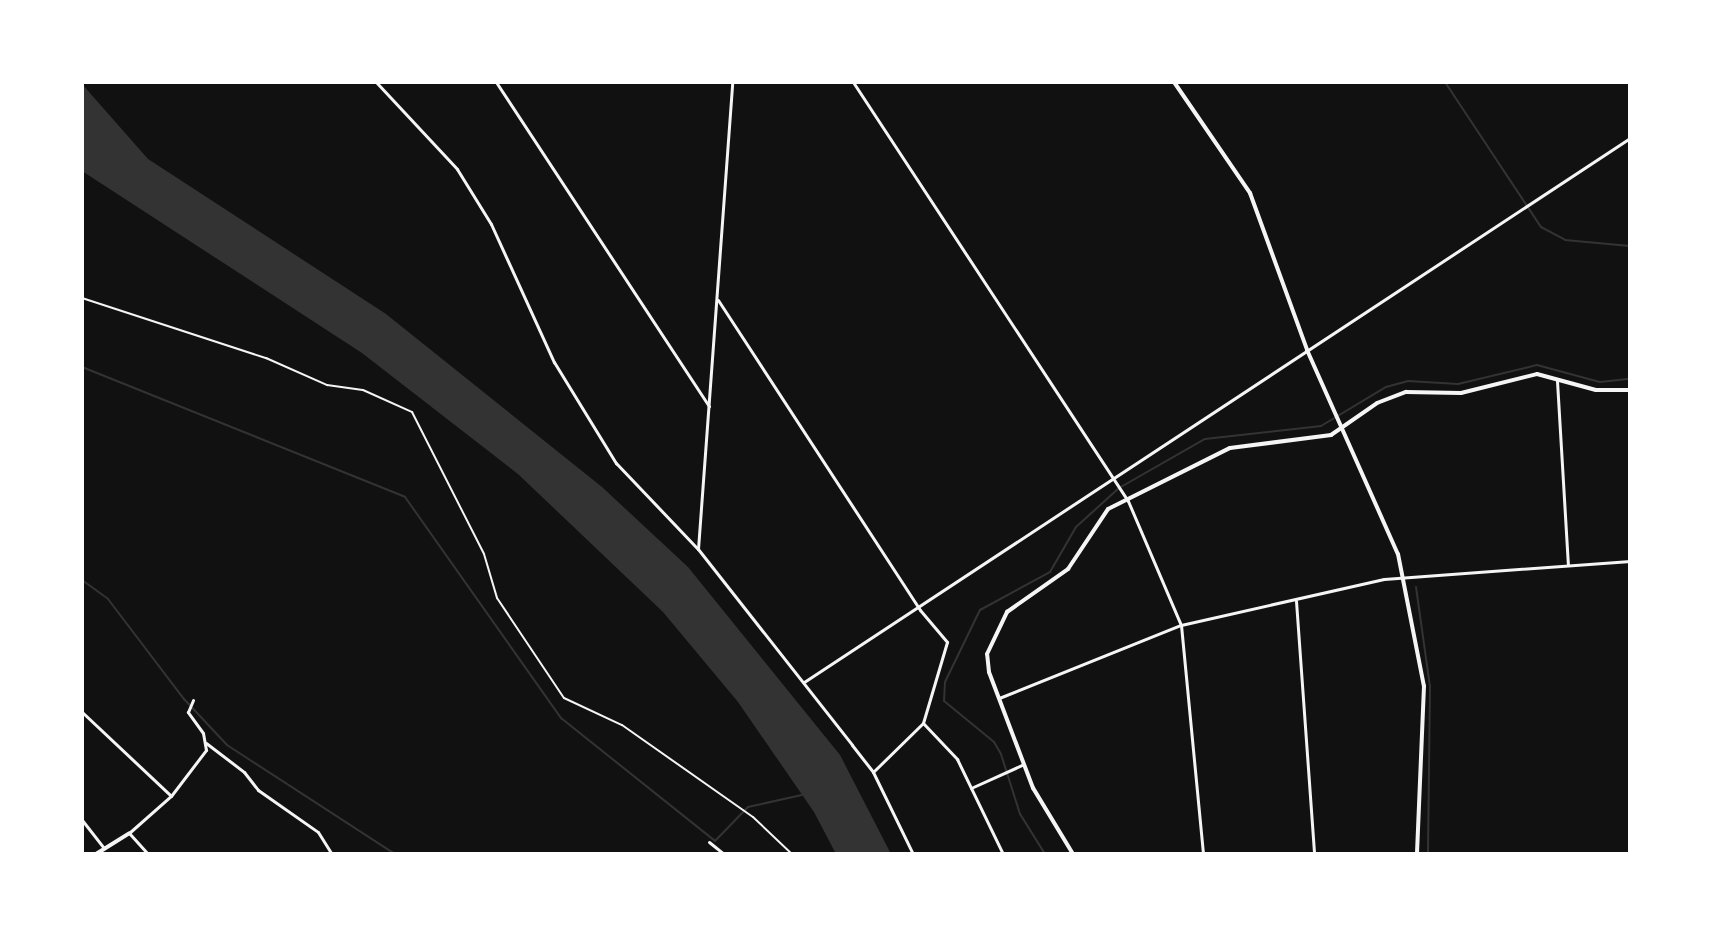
<!DOCTYPE html>
<html>
<head>
<meta charset="utf-8">
<style>
	body { margin:0 }
	#map { position:relative; width:1712px; height:936px; overflow:hidden; background:#111; font-family:"Alegreya Sans",sans-serif }
	div>[style] { position:absolute }
	.water>* { inset:0; background:#333 }
	.stream>* { height:2px; margin:-1px; padding:0 1px; transform-origin:1px; border-radius:1px; background:#333 }
	.path>* { height:2px; margin:-1px; padding:0 1px; transform-origin:1px; border-radius:1px; background:#f5f5f5 }
	.minor>* { height:3px; margin:-1.5px; padding:0 1.5px; transform-origin:1.5px; border-radius:1.5px; background:#f5f5f5 }
	.tertiary>* { height:4px; margin:-2px; padding:0 2px; transform-origin:2px; border-radius:2px; background:#f5f5f5 }
	span { translate:-50% -50%; white-space:nowrap; text-align:center; line-height:1.15; -webkit-text-stroke:8px #fff; paint-order:stroke }
	.frame { position:absolute; inset:0; border:84px solid #fff; pointer-events:none }
</style>
</head>
<body>
<div id="map">
	<div class="water">
		<i style="clip-path:polygon(82px 84px,148px 159px,386px 314px,602px 487px,688px 567px,840px 755px,891px 854px,836px 854px,814px 812px,738px 702px,663px 612px,518px 474px,362px 353px,82px 171px)"></i>
	</div>
	<div class="stream">
		<i style="left:1445px;top:82px;width:174px;rotate:56.5deg"></i>
		<i style="left:1541px;top:227px;width:27px;rotate:28deg"></i>
		<i style="left:1565px;top:240px;width:65px;rotate:5.3deg"></i>
		<i style="left:82px;top:367px;width:348px;rotate:21.9deg"></i>
		<i style="left:405px;top:497px;width:271px;rotate:54.8deg"></i>
		<i style="left:561px;top:718px;width:197px;rotate:38.6deg"></i>
		<i style="left:715px;top:841px;width:47px;rotate:-45.9deg"></i>
		<i style="left:748px;top:807px;width:55px;rotate:-12.5deg"></i>
		<i style="left:82px;top:580px;width:32px;rotate:36deg"></i>
		<i style="left:108px;top:599px;width:126px;rotate:52.8deg"></i>
		<i style="left:184px;top:699px;width:63px;rotate:46.9deg"></i>
		<i style="left:227px;top:745px;width:200px;rotate:33deg"></i>
		<i style="left:1416px;top:587px;width:100px;rotate:82deg"></i>
		<i style="left:1430px;top:686px;width:168px;rotate:90.7deg"></i>
		<i style="left:1045px;top:854px;width:47px;rotate:-122deg"></i>
		<i style="left:1020px;top:814px;width:63px;rotate:-107.6deg"></i>
		<i style="left:1001px;top:754px;width:14px;rotate:-120deg"></i>
		<i style="left:994px;top:742px;width:65px;rotate:-140.6deg"></i>
		<i style="left:944px;top:701px;width:19px;rotate:-87deg"></i>
		<i style="left:945px;top:682px;width:80px;rotate:-64.1deg"></i>
		<i style="left:980px;top:610px;width:80px;rotate:-28.5deg"></i>
		<i style="left:1050px;top:572px;width:52px;rotate:-60deg"></i>
		<i style="left:1076px;top:527px;width:58px;rotate:-42.2deg"></i>
		<i style="left:1119px;top:488px;width:99px;rotate:-29.7deg"></i>
		<i style="left:1205px;top:439px;width:117px;rotate:-6.4deg"></i>
		<i style="left:1321px;top:426px;width:76px;rotate:-31deg"></i>
		<i style="left:1386px;top:387px;width:23px;rotate:-15deg"></i>
		<i style="left:1408px;top:381px;width:50px;rotate:3.4deg"></i>
		<i style="left:1458px;top:384px;width:81px;rotate:-13.5deg"></i>
		<i style="left:1537px;top:365px;width:65px;rotate:15.1deg"></i>
		<i style="left:1600px;top:382px;width:30px;rotate:-6deg"></i>
	</div>
	<div class="path">
		<i style="left:82px;top:298px;width:194px;rotate:18.1deg"></i>
		<i style="left:266px;top:358px;width:67px;rotate:23.9deg"></i>
		<i style="left:327px;top:385px;width:36px;rotate:8deg"></i>
		<i style="left:363px;top:390px;width:54px;rotate:24.2deg"></i>
		<i style="left:412px;top:412px;width:159px;rotate:63.1deg"></i>
		<i style="left:484px;top:554px;width:46px;rotate:73.5deg"></i>
		<i style="left:497px;top:598px;width:120px;rotate:56.2deg"></i>
		<i style="left:564px;top:698px;width:64px;rotate:25deg"></i>
		<i style="left:622px;top:725px;width:160px;rotate:35.1deg"></i>
		<i style="left:753px;top:817px;width:54px;rotate:43.5deg"></i>
	</div>
	<div class="minor">
		<i style="left:376px;top:82px;width:119px;rotate:47deg"></i>
		<i style="left:457px;top:169px;width:65px;rotate:58.3deg"></i>
		<i style="left:491px;top:224px;width:152px;rotate:65.5deg"></i>
		<i style="left:554px;top:362px;width:119px;rotate:58.5deg"></i>
		<i style="left:616px;top:463px;width:119px;rotate:46.4deg"></i>
		<i style="left:698px;top:549px;width:249px;rotate:51.8deg"></i>
		<i style="left:852px;top:745px;width:34px;rotate:52deg"></i>
		<i style="left:873px;top:772px;width:91px;rotate:64deg"></i>
		<i style="left:496px;top:82px;width:388px;rotate:56.7deg"></i>
		<i style="left:853px;top:82px;width:501px;rotate:56.72deg"></i>
		<i style="left:1128px;top:501px;width:135px;rotate:66.9deg"></i>
		<i style="left:1181px;top:625px;width:230px;rotate:84.5deg"></i>
		<i style="left:718px;top:300px;width:370px;rotate:56.9deg"></i>
		<i style="left:920px;top:610px;width:42px;rotate:49.8deg"></i>
		<i style="left:947px;top:642px;width:84px;rotate:106.5deg"></i>
		<i style="left:923px;top:723px;width:50px;rotate:46.6deg"></i>
		<i style="left:957px;top:759px;width:106px;rotate:64.2deg"></i>
		<i style="left:1557px;top:381px;width:184px;rotate:86.6deg"></i>
		<i style="left:698px;top:549px;width:468px;rotate:-85.8deg"></i>
		<i style="left:1296px;top:601px;width:254px;rotate:85.9deg"></i>
		<i style="left:804px;top:682px;width:989px;rotate:-33.37deg"></i>
		<i style="left:999px;top:698px;width:196px;rotate:-21.9deg"></i>
		<i style="left:1181px;top:625px;width:208px;rotate:-12.8deg"></i>
		<i style="left:1384px;top:579px;width:247px;rotate:-4.2deg"></i>
		<i style="left:82px;top:712px;width:122px;rotate:43.3deg"></i>
		<i style="left:206px;top:743px;width:48px;rotate:37.3deg"></i>
		<i style="left:244px;top:772px;width:23px;rotate:52deg"></i>
		<i style="left:258px;top:790px;width:73px;rotate:35deg"></i>
		<i style="left:318px;top:832px;width:26px;rotate:58deg"></i>
		<i style="left:873px;top:772px;width:70px;rotate:-44.4deg"></i>
		<i style="left:971px;top:788px;width:56px;rotate:-24.3deg"></i>
		<i style="left:82px;top:820px;width:36px;rotate:52deg"></i>
		<i style="left:709px;top:842px;width:19px;rotate:39deg"></i>
		<i style="left:148px;top:854px;width:28px;rotate:-132deg"></i>
		<i style="left:129px;top:833px;width:56px;rotate:-41.4deg"></i>
		<i style="left:171px;top:796px;width:58px;rotate:-52.7deg"></i>
		<i style="left:206px;top:750px;width:17px;rotate:-100deg"></i>
		<i style="left:203px;top:733px;width:26px;rotate:-126deg"></i>
		<i style="left:188px;top:712px;width:13px;rotate:-67deg"></i>
	</div>
	<div class="tertiary">
		<i style="left:1174px;top:82px;width:135px;rotate:55.6deg"></i>
		<i style="left:1250px;top:193px;width:167px;rotate:70deg"></i>
		<i style="left:1307px;top:350px;width:223px;rotate:66deg"></i>
		<i style="left:1398px;top:554px;width:135px;rotate:78.9deg"></i>
		<i style="left:1424px;top:686px;width:168px;rotate:92.4deg"></i>
		<i style="left:96px;top:854px;width:39px;rotate:-32deg"></i>
		<i style="left:1073px;top:854px;width:77px;rotate:-121.2deg"></i>
		<i style="left:1033px;top:788px;width:124px;rotate:-110.8deg"></i>
		<i style="left:989px;top:672px;width:18px;rotate:-96deg"></i>
		<i style="left:987px;top:654px;width:47px;rotate:-64.5deg"></i>
		<i style="left:1007px;top:612px;width:75px;rotate:-35.2deg"></i>
		<i style="left:1068px;top:569px;width:72px;rotate:-56.3deg"></i>
		<i style="left:1108px;top:509px;width:136px;rotate:-26.6deg"></i>
		<i style="left:1230px;top:448px;width:102px;rotate:-7.3deg"></i>
		<i style="left:1331px;top:435px;width:56px;rotate:-34.8deg"></i>
		<i style="left:1377px;top:403px;width:31px;rotate:-21deg"></i>
		<i style="left:1406px;top:392px;width:55px;rotate:1deg"></i>
		<i style="left:1461px;top:393px;width:78px;rotate:-14deg"></i>
		<i style="left:1537px;top:374px;width:61px;rotate:15.2deg"></i>
		<i style="left:1596px;top:390px;width:34px"></i>
		<i style="left:1397px;top:854px;width:29px"></i>
	</div>
	<div class="frame"></div>
</div>
</body>
</html>
